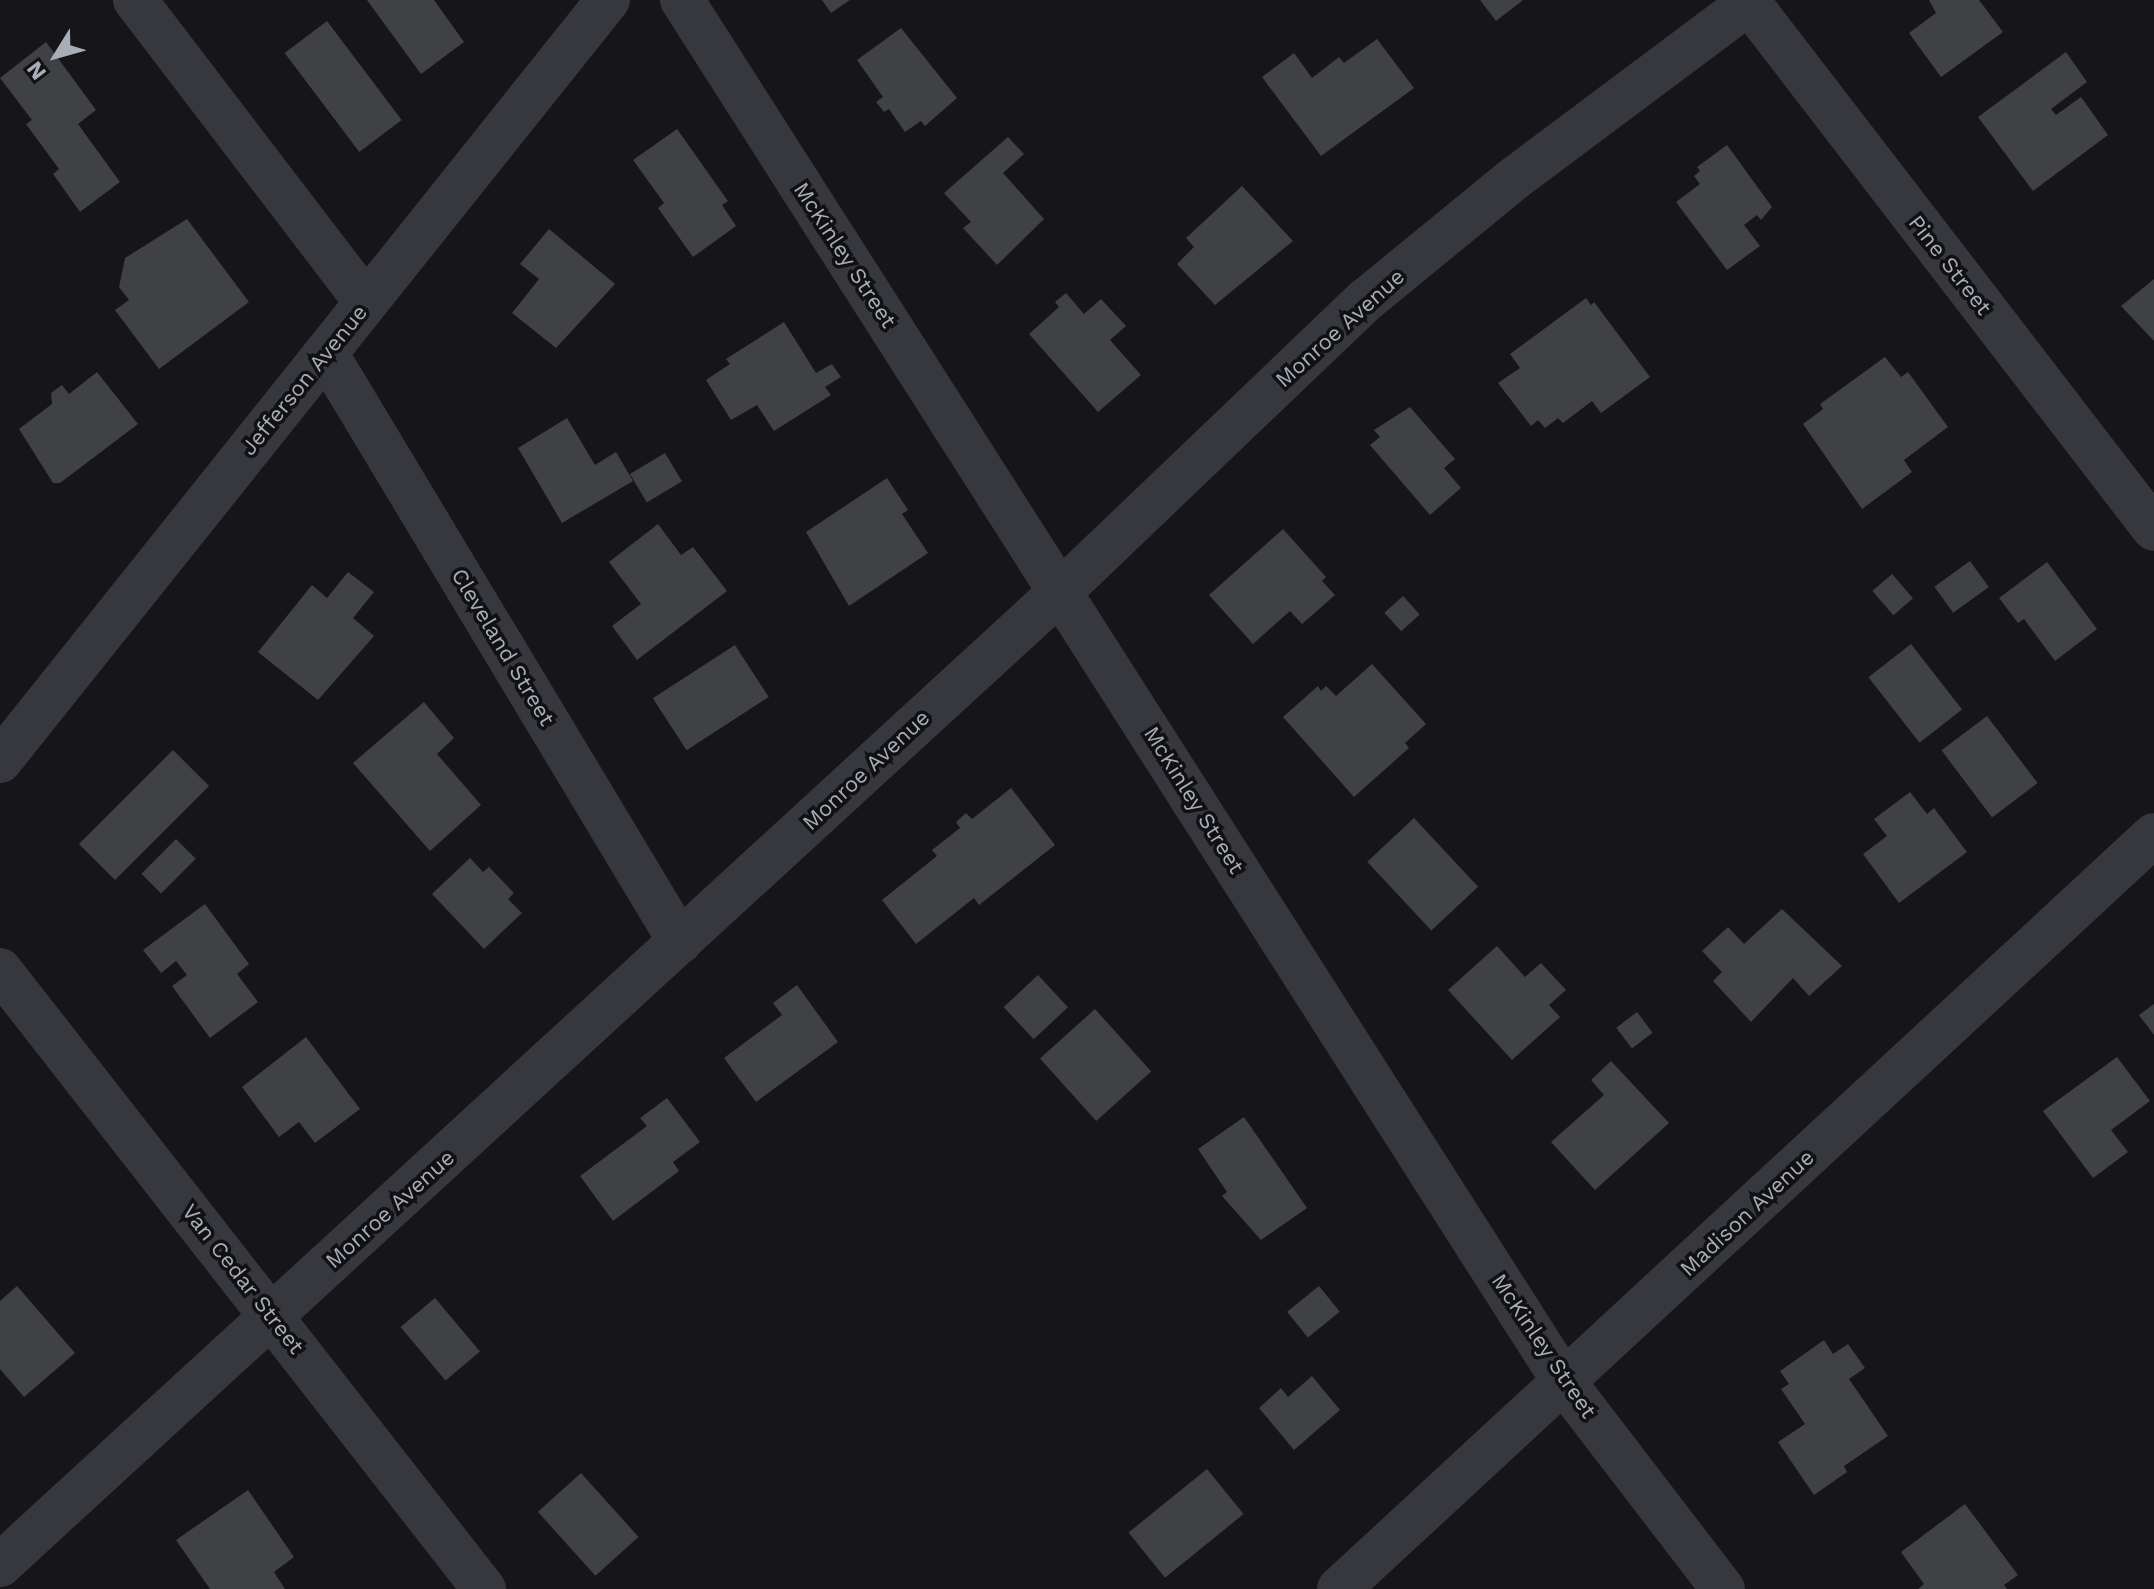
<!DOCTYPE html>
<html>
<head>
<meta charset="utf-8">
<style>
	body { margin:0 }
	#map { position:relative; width:2154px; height:1589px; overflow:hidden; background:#161618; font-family:"Work Sans",sans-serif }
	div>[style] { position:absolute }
	.building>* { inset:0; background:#404145; transform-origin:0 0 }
	.minor>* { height:44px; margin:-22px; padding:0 22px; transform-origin:22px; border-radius:22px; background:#37383d }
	span { translate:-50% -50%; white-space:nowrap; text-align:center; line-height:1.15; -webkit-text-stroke:7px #111113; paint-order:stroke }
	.street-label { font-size:22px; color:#a8adb8 }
	.north { position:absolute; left:16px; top:16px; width:80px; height:80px; -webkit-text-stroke:6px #111113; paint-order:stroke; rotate:233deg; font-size:22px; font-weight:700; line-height:32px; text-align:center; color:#a8adb8 }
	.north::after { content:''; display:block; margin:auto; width:28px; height:36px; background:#a8adb8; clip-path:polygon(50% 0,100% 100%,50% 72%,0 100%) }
</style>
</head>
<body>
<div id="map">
	<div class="building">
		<i style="clip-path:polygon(367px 0,434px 0,464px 42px,421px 74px)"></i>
		<i style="clip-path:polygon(822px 0,850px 0,831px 13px)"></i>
		<i style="clip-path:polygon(1480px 0,1523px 0,1496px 21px)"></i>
		<i style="clip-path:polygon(1929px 0,1979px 0,2003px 32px,1941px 77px,1909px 33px,1936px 13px)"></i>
		<i style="left:327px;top:21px;width:124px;height:53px;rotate:53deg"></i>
		<i style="clip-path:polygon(901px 28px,957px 98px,925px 126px,921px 121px,905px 132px,889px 109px,884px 112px,876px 102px,883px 97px,857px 60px)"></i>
		<i style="clip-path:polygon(1377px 39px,1414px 88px,1321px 156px,1262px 77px,1294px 53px,1312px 78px,1339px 57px,1344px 63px)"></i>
		<i style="clip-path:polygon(46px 42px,96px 110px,78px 124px,120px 182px,80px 212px,53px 174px,59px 169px,26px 124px,32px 120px,0 78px)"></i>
		<i style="clip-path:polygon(2066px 52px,2087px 82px,2051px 109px,2056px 115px,2081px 97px,2108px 135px,2033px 191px,1978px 117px)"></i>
		<i style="clip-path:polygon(677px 129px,728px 201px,722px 205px,736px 226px,693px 257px,658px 208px,664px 203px,633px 160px)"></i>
		<i style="clip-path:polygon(1008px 137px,1024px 154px,1003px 173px,1044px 219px,997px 265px,963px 228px,971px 222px,944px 193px)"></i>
		<i style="clip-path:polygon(1727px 145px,1772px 207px,1761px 220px,1757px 215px,1744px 225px,1760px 246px,1727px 270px,1676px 202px,1700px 184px,1694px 176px,1700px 171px,1697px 167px)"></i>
		<i style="clip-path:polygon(1242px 186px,1293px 241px,1215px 305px,1177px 264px,1194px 247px,1186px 238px)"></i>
		<i style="clip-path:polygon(187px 219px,249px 302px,159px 369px,115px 310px,129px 300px,119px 287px,125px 258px)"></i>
		<i style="clip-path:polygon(549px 229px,615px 284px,556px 348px,512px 313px,539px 279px,520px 264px)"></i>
		<i style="clip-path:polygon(2154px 279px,2154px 341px,2121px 306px)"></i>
		<i style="clip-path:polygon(1066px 293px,1084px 314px,1101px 299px,1126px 326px,1110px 340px,1141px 375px,1098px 412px,1029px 334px,1059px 307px,1055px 302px)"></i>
		<i style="clip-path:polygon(1586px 298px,1591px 305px,1594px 302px,1650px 377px,1601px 413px,1592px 401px,1563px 423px,1558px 418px,1545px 428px,1538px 420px,1531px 426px,1498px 383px,1520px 368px,1510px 354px)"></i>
		<i style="clip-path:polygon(784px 322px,816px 373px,832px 364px,841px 377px,825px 387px,831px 395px,774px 431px,757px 405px,731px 420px,706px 380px,730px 364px,726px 359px)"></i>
		<i style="clip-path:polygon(1885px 357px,1901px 377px,1908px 372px,1948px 427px,1904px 460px,1912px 472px,1862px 509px,1803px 424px,1823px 409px,1820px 404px)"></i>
		<i style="clip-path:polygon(97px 372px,138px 424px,60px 483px,53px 483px,19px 429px,52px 404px,51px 393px,62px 385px,69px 394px)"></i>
		<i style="clip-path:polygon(1410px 407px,1455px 459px,1444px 468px,1461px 488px,1430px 515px,1370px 445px,1380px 437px,1374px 430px)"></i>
		<i style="clip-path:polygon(567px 418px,595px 465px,616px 452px,633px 481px,562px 523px,518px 448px)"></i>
		<i style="left:665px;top:453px;width:33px;height:41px;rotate:59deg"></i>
		<i style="clip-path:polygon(887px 478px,908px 510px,902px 514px,928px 553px,849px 606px,806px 532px)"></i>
		<i style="clip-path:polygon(658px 524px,681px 555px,693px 547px,727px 591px,637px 660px,612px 626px,641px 604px,609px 562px)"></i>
		<i style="clip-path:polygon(1283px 529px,1326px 577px,1322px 581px,1335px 595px,1302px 624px,1290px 611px,1253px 644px,1209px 595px)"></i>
		<i style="left:1970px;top:561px;width:32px;height:44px;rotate:54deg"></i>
		<i style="clip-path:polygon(2047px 562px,2097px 629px,2055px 661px,2024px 619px,2018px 623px,1999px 598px)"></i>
		<i style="clip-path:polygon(348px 572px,374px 592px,353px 618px,374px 636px,318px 700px,258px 652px,312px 585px,327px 598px)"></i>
		<i style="left:1892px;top:574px;width:32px;height:26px;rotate:49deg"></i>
		<i style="left:1403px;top:596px;width:25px;height:25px;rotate:48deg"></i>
		<i style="left:1911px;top:644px;width:83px;height:54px;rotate:52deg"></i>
		<i style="left:735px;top:645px;width:62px;height:98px;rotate:57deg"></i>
		<i style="clip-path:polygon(1372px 664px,1426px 724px,1405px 743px,1409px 748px,1354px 797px,1283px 717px,1318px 686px,1321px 691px,1326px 686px,1336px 696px)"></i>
		<i style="clip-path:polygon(424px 702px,454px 738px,437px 754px,481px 805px,430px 851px,353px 763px)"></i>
		<i style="left:1987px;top:716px;width:84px;height:57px;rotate:53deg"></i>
		<i style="left:173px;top:750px;width:51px;height:133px;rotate:45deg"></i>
		<i style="clip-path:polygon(1011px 788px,1055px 845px,979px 905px,974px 898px,916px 944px,882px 900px,937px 856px,932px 850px,960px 828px,956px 822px,966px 813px,972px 819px)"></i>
		<i style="clip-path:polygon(1910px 792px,1927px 814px,1934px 808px,1967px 852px,1899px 903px,1863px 854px,1887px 836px,1874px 819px)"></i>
		<i style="left:1414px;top:818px;width:94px;height:64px;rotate:47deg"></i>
		<i style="left:176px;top:839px;width:28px;height:49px;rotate:45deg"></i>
		<i style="clip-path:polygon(470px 858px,483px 872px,489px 867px,514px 893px,508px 899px,522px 913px,484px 949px,432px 894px)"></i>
		<i style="clip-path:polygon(205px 904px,249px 964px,237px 974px,258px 1002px,210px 1038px,172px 986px,187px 975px,176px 961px,161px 973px,143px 950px)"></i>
		<i style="clip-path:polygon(1782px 909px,1842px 966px,1809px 996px,1793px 978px,1751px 1022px,1713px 981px,1722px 972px,1702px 951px,1728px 927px,1744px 944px)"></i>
		<i style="clip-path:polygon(1497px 946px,1525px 977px,1541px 963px,1566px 990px,1549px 1005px,1560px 1017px,1512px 1060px,1448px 990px)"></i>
		<i style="left:1038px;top:975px;width:44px;height:47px;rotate:47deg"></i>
		<i style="clip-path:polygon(797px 985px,838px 1042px,756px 1102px,724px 1058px,782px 1015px,773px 1003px)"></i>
		<i style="clip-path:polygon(2154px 1004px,2154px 1035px,2139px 1015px)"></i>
		<i style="left:1095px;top:1009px;width:84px;height:74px;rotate:48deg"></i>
		<i style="left:1637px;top:1012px;width:26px;height:26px;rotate:53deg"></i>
		<i style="clip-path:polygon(306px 1037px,360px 1109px,315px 1143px,299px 1122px,279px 1137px,242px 1087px)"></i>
		<i style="clip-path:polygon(2117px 1057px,2150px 1101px,2111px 1130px,2128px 1152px,2093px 1178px,2043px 1111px)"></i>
		<i style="clip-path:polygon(1611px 1061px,1669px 1123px,1595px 1190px,1551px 1142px,1604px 1095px,1591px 1080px)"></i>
		<i style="clip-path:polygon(667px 1098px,700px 1142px,673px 1162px,679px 1171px,613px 1221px,580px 1176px,647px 1126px,640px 1118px)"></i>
		<i style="clip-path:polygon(1244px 1117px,1307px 1208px,1261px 1240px,1222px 1196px,1227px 1192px,1198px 1149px)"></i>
		<i style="clip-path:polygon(17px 1286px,75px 1353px,24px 1397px,0 1369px,0 1301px)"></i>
		<i style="left:1319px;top:1286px;width:33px;height:41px;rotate:51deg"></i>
		<i style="left:435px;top:1298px;width:70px;height:45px;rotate:50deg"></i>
		<i style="clip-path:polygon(1824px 1340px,1833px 1354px,1848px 1344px,1865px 1368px,1849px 1379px,1888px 1436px,1844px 1466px,1847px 1472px,1814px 1495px,1778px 1442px,1805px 1424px,1781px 1389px,1789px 1384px,1780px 1371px)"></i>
		<i style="clip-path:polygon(1312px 1376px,1340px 1410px,1294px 1450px,1259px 1408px,1281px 1388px,1288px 1397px)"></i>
		<i style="left:1207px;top:1469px;width:58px;height:101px;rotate:51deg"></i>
		<i style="left:581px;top:1473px;width:86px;height:58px;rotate:48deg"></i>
		<i style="clip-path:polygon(248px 1490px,294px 1557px,274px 1572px,285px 1589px,210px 1589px,176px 1540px)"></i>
		<i style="clip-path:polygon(1965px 1504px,2018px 1575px,2004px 1585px,2007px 1589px,1918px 1589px,1924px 1584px,1901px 1552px)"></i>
	</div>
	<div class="minor">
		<i style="left:135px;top:0;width:380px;rotate:52.6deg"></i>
		<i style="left:682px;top:0;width:1639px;rotate:57.45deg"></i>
		<i style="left:1564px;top:1382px;width:261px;rotate:52.5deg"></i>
		<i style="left:1747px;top:0;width:667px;rotate:52.43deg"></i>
		<i style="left:326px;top:353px;width:687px;rotate:58.99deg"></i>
		<i style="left:0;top:761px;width:974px;rotate:-51.38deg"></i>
		<i style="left:0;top:970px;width:786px;rotate:51.98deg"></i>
		<i style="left:0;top:1565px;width:1440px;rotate:-42.55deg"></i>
		<i style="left:1061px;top:591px;width:423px;rotate:-43.7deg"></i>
		<i style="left:1367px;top:299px;width:191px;rotate:-39.3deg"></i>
		<i style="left:1515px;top:178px;width:297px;rotate:-36.8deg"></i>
		<i style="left:1339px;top:1589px;width:1110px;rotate:-42.77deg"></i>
	</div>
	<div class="street-label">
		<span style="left:845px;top:255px;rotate:57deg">McKinley Street</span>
		<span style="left:1950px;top:265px;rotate:52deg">Pine Street</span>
		<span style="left:1340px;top:328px;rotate:-42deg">Monroe Avenue</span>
		<span style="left:304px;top:380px;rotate:-51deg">Jefferson Avenue</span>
		<span style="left:503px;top:647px;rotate:59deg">Cleveland Street</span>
		<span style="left:866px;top:770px;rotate:-43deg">Monroe Avenue</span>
		<span style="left:1194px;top:800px;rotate:58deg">McKinley Street</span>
		<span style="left:390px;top:1209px;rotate:-42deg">Monroe Avenue</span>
		<span style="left:1747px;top:1213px;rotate:-43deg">Madison Avenue</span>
		<span style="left:243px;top:1279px;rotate:52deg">Van Cedar Street</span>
		<span style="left:1544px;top:1346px;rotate:56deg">McKinley Street</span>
	</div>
	<div class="north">N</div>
</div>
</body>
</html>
